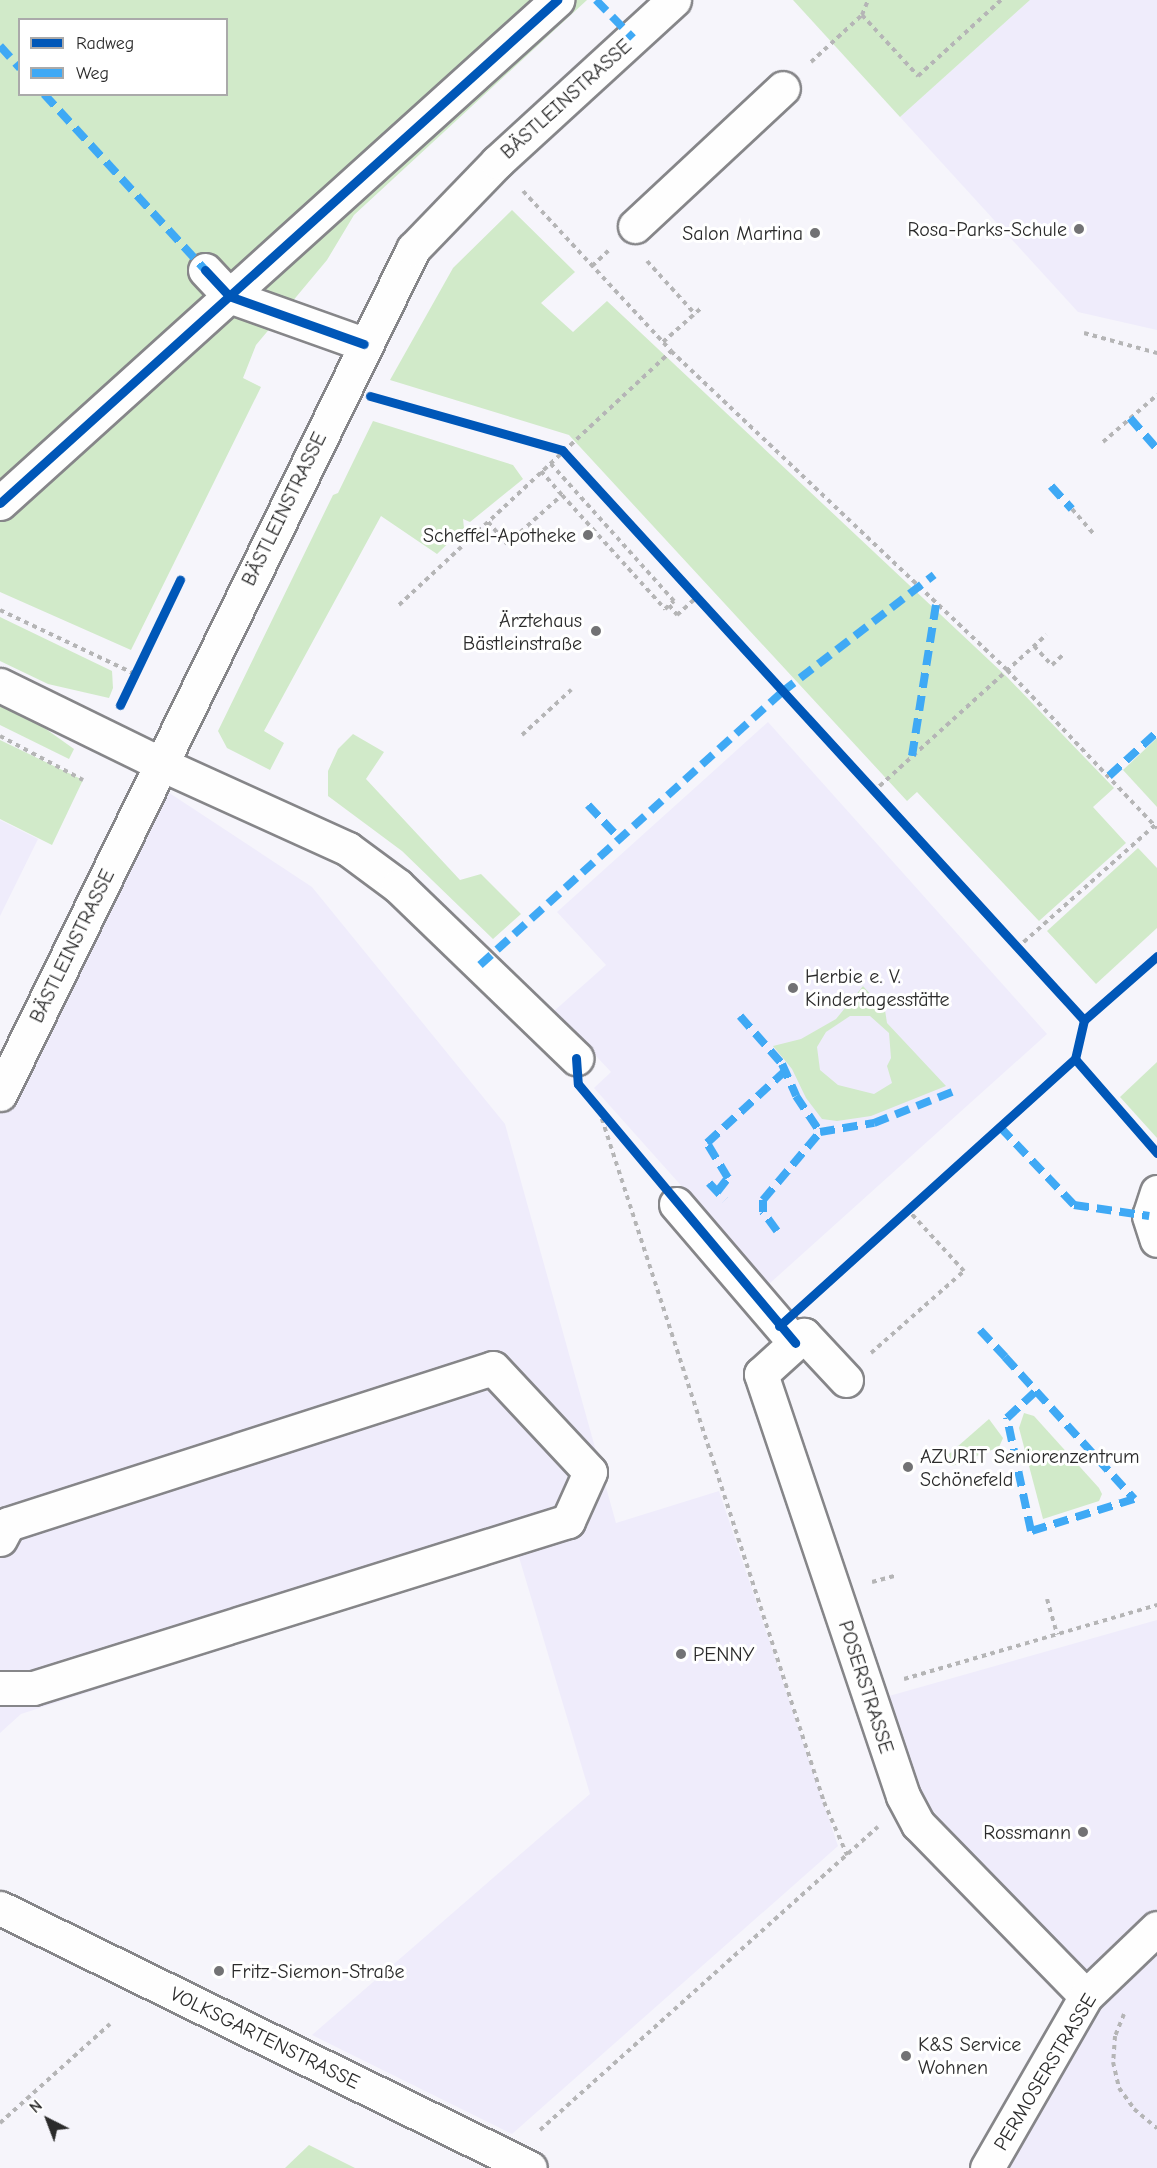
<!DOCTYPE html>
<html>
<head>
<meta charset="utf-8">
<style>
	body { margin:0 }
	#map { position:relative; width:1157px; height:2168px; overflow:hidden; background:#f6f5fb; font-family:"Comic Neue",sans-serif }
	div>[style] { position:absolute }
	.built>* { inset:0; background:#efecfb }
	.green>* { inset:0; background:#d1eac9 }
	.path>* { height:4px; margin-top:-2px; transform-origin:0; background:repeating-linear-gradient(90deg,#b5b5b6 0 4.5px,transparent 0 9px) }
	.roads { filter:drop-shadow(2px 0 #868689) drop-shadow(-2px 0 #868689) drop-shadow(0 2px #868689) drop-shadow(0 -2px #868689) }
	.minor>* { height:33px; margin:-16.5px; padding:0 16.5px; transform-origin:16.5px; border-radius:16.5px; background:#fefefe }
	.major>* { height:33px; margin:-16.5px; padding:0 16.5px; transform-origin:16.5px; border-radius:16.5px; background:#fefefe }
	.quiet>* { height:8px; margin-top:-4px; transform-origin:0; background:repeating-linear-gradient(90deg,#3fa9f5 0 15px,transparent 0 23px) }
	.cycleway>* { height:9px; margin:-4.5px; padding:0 4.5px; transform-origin:4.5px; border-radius:4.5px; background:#0057b8 }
	.dots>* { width:16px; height:16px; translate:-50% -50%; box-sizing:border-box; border:3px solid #fff; border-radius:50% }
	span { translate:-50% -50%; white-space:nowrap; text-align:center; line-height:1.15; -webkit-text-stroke:6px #fff; paint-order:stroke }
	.street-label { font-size:20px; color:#2b2b2b }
	.poi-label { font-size:20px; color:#2b2b2b }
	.right { translate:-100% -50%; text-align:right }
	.left { translate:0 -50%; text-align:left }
	.legend { position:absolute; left:18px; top:18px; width:210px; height:78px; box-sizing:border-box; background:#fff; border:2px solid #aaa; margin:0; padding:8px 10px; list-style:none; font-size:18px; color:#2b2b2b }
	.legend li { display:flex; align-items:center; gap:12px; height:30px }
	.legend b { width:30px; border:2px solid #aaa }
	.north { position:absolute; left:18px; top:2090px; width:60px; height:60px; -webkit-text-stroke:4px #fff; paint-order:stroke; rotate:318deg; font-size:16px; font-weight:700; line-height:24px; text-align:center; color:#2b2b2b }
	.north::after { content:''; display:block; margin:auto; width:21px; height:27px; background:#2b2b2b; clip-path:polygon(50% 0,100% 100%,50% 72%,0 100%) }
</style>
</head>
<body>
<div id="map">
	<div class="built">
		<i style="clip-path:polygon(1030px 0,1157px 0,1157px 330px,1078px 312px,900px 117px)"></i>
		<i style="clip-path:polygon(768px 722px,1047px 1034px,769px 1284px,594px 1088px,611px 1072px,554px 1011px,606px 965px,557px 912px)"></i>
		<i style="clip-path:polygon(139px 773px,312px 887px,505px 1124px,616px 1523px,719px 1491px,838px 1846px,512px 2134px,312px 2035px,590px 1794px,518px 1554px,21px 1714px,0 1733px,0 1058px)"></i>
		<i style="clip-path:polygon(0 820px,38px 839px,0 916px)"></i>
		<i style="clip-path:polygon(1157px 1620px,1157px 2168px,980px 2168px,1086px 1979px,919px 1803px,882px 1698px)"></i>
	</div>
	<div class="green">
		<i style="clip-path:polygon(evenodd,0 0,587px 0,354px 215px,327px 260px,256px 345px,243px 378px,261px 387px,131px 650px,0 592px,0 0,20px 20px,226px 20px,226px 94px,20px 94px,20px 20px)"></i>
		<i style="clip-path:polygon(793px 0,1030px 0,900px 117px)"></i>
		<i style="clip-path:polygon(512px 210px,575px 272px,541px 303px,573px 332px,607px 301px,1007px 677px,1114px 788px,1093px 807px,1126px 843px,1039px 921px,917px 792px,907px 801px,569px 435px,390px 380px,453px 268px)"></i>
		<i style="clip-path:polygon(373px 421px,513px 465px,523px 479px,470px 522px,463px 519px,464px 528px,437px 554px,381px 516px,264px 731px,284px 743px,270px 770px,227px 748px,218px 731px,333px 495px,338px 493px)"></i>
		<i style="clip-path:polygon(0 617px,112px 671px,113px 688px,109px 698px,48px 684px,0 661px)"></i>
		<i style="clip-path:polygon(0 705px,43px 727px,74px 749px,69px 759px,0 725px)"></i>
		<i style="clip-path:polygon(353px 734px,384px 752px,366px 779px,460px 880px,481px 874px,521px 914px,493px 939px,402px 851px,328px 796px,328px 771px,338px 749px)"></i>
		<i style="clip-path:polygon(1157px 738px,1157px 807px,1123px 770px)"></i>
		<i style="clip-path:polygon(0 740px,83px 780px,52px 845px,0 819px)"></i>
		<i style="clip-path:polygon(1138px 848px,1157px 868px,1157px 928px,1096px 984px,1047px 931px)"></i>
		<i style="clip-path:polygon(evenodd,863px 986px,885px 1010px,887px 1023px,946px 1086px,871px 1116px,837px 1121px,822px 1119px,806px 1098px,792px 1069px,773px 1046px,801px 1039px,836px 1019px,863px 986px,850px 1016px,870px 1016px,889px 1033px,891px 1058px,887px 1066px,892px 1083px,874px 1094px,838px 1085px,820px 1070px,817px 1047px,826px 1032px,850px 1016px)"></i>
		<i style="clip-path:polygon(1157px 1062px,1157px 1138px,1120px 1097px)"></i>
		<i style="clip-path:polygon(1024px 1413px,1034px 1416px,1099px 1488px,1102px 1494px,1099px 1501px,1043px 1519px,1019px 1428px)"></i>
		<i style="clip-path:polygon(989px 1419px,1003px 1438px,999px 1447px,952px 1466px,949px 1454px)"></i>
		<i style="clip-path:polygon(309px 2145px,355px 2168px,285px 2168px)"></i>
	</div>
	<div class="path">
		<i style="left:862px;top:15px;width:83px;rotate:47.4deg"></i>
		<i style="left:918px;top:76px;width:113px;rotate:-42.5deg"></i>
		<i style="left:811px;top:62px;width:69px;rotate:-42.7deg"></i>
		<i style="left:862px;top:15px;width:16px;rotate:-68deg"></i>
		<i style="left:523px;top:191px;width:218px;rotate:47.2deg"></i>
		<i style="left:671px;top:351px;width:463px;rotate:43.5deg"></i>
		<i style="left:1007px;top:670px;width:218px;rotate:46.5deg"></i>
		<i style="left:647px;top:261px;width:72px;rotate:47.8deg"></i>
		<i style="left:592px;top:266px;width:23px;rotate:-43deg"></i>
		<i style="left:1084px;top:333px;width:76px;rotate:15.3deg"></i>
		<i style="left:663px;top:342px;width:50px;rotate:-41.7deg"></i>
		<i style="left:1103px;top:442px;width:72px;rotate:-41deg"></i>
		<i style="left:541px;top:471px;width:32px;rotate:49deg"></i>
		<i style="left:1072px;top:509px;width:33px;rotate:49deg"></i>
		<i style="left:488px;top:522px;width:29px;rotate:49deg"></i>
		<i style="left:507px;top:544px;width:74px;rotate:-41.7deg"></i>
		<i style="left:562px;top:495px;width:154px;rotate:47.9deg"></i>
		<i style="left:665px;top:609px;width:12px;rotate:-42deg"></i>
		<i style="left:674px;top:601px;width:186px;rotate:-131.9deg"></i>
		<i style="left:399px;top:605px;width:372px;rotate:-43deg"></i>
		<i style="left:669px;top:605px;width:13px;rotate:51deg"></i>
		<i style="left:677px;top:615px;width:25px;rotate:-42deg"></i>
		<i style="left:0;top:610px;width:149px;rotate:25.4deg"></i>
		<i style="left:1034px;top:646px;width:26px;rotate:47deg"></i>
		<i style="left:1052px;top:665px;width:16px;rotate:-43deg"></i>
		<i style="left:122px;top:701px;width:134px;rotate:-64.4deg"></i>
		<i style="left:522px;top:735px;width:67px;rotate:-42.6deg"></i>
		<i style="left:0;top:736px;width:94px;rotate:27.9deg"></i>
		<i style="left:873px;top:792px;width:234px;rotate:-42.2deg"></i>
		<i style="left:1017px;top:948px;width:185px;rotate:-41.7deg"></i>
		<i style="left:599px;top:1110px;width:728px;rotate:71.99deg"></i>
		<i style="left:824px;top:1802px;width:58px;rotate:66.5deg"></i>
		<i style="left:871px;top:1353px;width:124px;rotate:-41.4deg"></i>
		<i style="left:964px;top:1271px;width:83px;rotate:-132.6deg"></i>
		<i style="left:872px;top:1582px;width:23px;rotate:-15deg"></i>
		<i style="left:1047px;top:1599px;width:37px;rotate:74deg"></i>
		<i style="left:904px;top:1679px;width:264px;rotate:-16.3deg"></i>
		<i style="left:1124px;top:2014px;width:24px;rotate:112deg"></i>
		<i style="left:1115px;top:2036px;width:26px;rotate:94deg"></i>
		<i style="left:1113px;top:2062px;width:27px;rotate:77deg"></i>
		<i style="left:1119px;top:2088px;width:26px;rotate:54deg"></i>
		<i style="left:1134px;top:2109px;width:30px;rotate:40deg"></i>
		<i style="left:0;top:2123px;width:148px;rotate:-42deg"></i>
		<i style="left:540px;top:2130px;width:454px;rotate:-41.9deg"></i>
	</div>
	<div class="roads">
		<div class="minor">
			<i style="left:635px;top:226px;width:202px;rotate:-43deg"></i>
			<i style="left:205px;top:270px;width:35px;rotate:47deg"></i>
			<i style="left:229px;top:296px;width:143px;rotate:19.6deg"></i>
			<i style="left:0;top:503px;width:751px;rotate:-42.08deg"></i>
			<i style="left:0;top:685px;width:179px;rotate:26.1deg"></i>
			<i style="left:161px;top:764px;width:205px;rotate:24.4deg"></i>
			<i style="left:348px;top:849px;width:62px;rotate:36.5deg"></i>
			<i style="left:398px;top:886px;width:248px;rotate:44deg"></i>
			<i style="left:0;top:1094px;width:941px;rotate:-63.95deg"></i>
			<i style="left:413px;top:249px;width:121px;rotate:-46deg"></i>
			<i style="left:497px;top:162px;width:240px;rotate:-42.5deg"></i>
			<i style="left:1157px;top:1192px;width:25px;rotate:108deg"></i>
			<i style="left:1149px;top:1216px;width:25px;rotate:72deg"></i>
			<i style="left:676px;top:1204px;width:183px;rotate:49.4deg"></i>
			<i style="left:846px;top:1380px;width:62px;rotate:-133deg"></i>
			<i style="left:804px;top:1335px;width:58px;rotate:137.8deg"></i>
			<i style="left:761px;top:1374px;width:445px;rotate:71.4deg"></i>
			<i style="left:903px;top:1796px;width:32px;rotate:62deg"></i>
			<i style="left:918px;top:1824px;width:240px;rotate:45.7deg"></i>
			<i style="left:0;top:1539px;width:17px;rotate:-62deg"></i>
			<i style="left:8px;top:1524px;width:509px;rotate:-17.83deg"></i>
			<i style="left:493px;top:1368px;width:142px;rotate:47deg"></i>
			<i style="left:590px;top:1472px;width:54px;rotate:114.2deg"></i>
			<i style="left:568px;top:1521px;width:560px;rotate:162.66deg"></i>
			<i style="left:33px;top:1688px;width:33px;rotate:180deg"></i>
			<i style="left:987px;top:2168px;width:198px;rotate:-60.1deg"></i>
			<i style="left:1086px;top:1996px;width:98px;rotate:-43.8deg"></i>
		</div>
		<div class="major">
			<i style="left:0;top:1908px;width:590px;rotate:26.13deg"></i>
		</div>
	</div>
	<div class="quiet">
		<i style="left:596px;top:0;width:53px;rotate:45.8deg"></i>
		<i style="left:0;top:46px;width:30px;rotate:48deg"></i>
		<i style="left:44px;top:94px;width:239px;rotate:47.5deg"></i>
		<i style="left:1130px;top:418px;width:41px;rotate:48.9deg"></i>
		<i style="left:1051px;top:486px;width:31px;rotate:48deg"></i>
		<i style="left:912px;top:756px;width:153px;rotate:-81deg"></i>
		<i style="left:1109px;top:776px;width:65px;rotate:-42.5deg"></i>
		<i style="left:588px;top:805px;width:47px;rotate:46.7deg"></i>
		<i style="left:480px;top:965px;width:407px;rotate:-42.1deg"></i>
		<i style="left:782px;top:692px;width:192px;rotate:-37.6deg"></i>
		<i style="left:740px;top:1016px;width:64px;rotate:48.8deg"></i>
		<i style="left:782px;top:1064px;width:35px;rotate:66deg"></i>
		<i style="left:796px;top:1096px;width:43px;rotate:56.3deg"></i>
		<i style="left:1000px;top:1127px;width:108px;rotate:46.5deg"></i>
		<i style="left:1074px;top:1205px;width:76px;rotate:8.3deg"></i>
		<i style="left:709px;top:1183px;width:23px;rotate:47deg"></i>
		<i style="left:717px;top:1192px;width:18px;rotate:-52deg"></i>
		<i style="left:728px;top:1178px;width:41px;rotate:-121deg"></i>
		<i style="left:707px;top:1143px;width:106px;rotate:-42.7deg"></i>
		<i style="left:777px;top:1231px;width:24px;rotate:-126deg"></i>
		<i style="left:763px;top:1212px;width:12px;rotate:-90deg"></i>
		<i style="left:763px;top:1200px;width:89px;rotate:-50deg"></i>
		<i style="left:820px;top:1132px;width:55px;rotate:-9.5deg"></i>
		<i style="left:874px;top:1123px;width:89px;rotate:-21.7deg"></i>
		<i style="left:980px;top:1330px;width:37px;rotate:47deg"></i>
		<i style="left:1005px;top:1357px;width:192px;rotate:47.7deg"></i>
		<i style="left:1134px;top:1499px;width:108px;rotate:162.7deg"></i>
		<i style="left:1031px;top:1531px;width:116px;rotate:-102deg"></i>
		<i style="left:1007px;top:1418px;width:40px;rotate:-43deg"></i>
	</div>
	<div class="cycleway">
		<i style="left:205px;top:270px;width:35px;rotate:47deg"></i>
		<i style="left:229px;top:296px;width:143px;rotate:19.6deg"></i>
		<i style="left:370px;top:396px;width:199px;rotate:15.7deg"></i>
		<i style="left:562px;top:450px;width:773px;rotate:47.52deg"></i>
		<i style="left:0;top:503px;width:751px;rotate:-42.08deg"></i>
		<i style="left:120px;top:705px;width:139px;rotate:-64.4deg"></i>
		<i style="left:576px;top:1058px;width:26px;rotate:86deg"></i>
		<i style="left:578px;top:1084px;width:338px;rotate:50deg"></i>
		<i style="left:1075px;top:1059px;width:125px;rotate:48.9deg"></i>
		<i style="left:779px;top:1326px;width:399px;rotate:-42.1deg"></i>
		<i style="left:1075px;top:1059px;width:40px;rotate:-77deg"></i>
		<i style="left:1084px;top:1020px;width:97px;rotate:-41.2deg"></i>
	</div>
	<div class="dots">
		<i style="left:1079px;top:229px;background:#727274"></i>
		<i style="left:815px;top:233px;background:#727274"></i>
		<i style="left:588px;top:535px;background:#727274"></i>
		<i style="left:596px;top:631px;background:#727274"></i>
		<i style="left:793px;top:988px;background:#727274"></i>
		<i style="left:908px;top:1467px;background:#727274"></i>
		<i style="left:681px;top:1654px;background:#727274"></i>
		<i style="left:1083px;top:1832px;background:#727274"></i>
		<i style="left:219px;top:1971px;background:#727274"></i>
		<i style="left:906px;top:2056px;background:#727274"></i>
	</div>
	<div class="street-label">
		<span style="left:566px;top:99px;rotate:-42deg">BÄSTLEINSTRASSE</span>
		<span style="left:284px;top:509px;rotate:-64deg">BÄSTLEINSTRASSE</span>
		<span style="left:72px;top:946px;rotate:-64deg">BÄSTLEINSTRASSE</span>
		<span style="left:866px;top:1687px;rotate:72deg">POSERSTRASSE</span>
		<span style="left:265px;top:2038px;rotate:26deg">VOLKSGARTENSTRASSE</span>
		<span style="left:1045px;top:2072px;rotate:-59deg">PERMOSERSTRASSE</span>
	</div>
	<div class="poi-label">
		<span class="right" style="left:1067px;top:229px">Rosa-Parks-Schule</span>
		<span class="right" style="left:803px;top:233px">Salon Martina</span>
		<span class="right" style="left:576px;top:535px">Scheffel-Apotheke</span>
		<span class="right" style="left:582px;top:632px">Ärztehaus<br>Bästleinstraße</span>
		<span class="left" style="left:805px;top:988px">Herbie e. V.<br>Kindertagesstätte</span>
		<span class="left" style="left:920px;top:1468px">AZURIT Seniorenzentrum<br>Schönefeld</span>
		<span class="left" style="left:693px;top:1654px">PENNY</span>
		<span class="right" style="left:1071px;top:1832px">Rossmann</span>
		<span class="left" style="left:231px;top:1971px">Fritz-Siemon-Straße</span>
		<span class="left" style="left:918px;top:2056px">K&amp;S Service<br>Wohnen</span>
	</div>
	<ul class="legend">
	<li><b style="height:8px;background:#0057b8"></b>Radweg</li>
	<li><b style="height:8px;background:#3fa9f5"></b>Weg</li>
	</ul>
	<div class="north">N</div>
</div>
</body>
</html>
